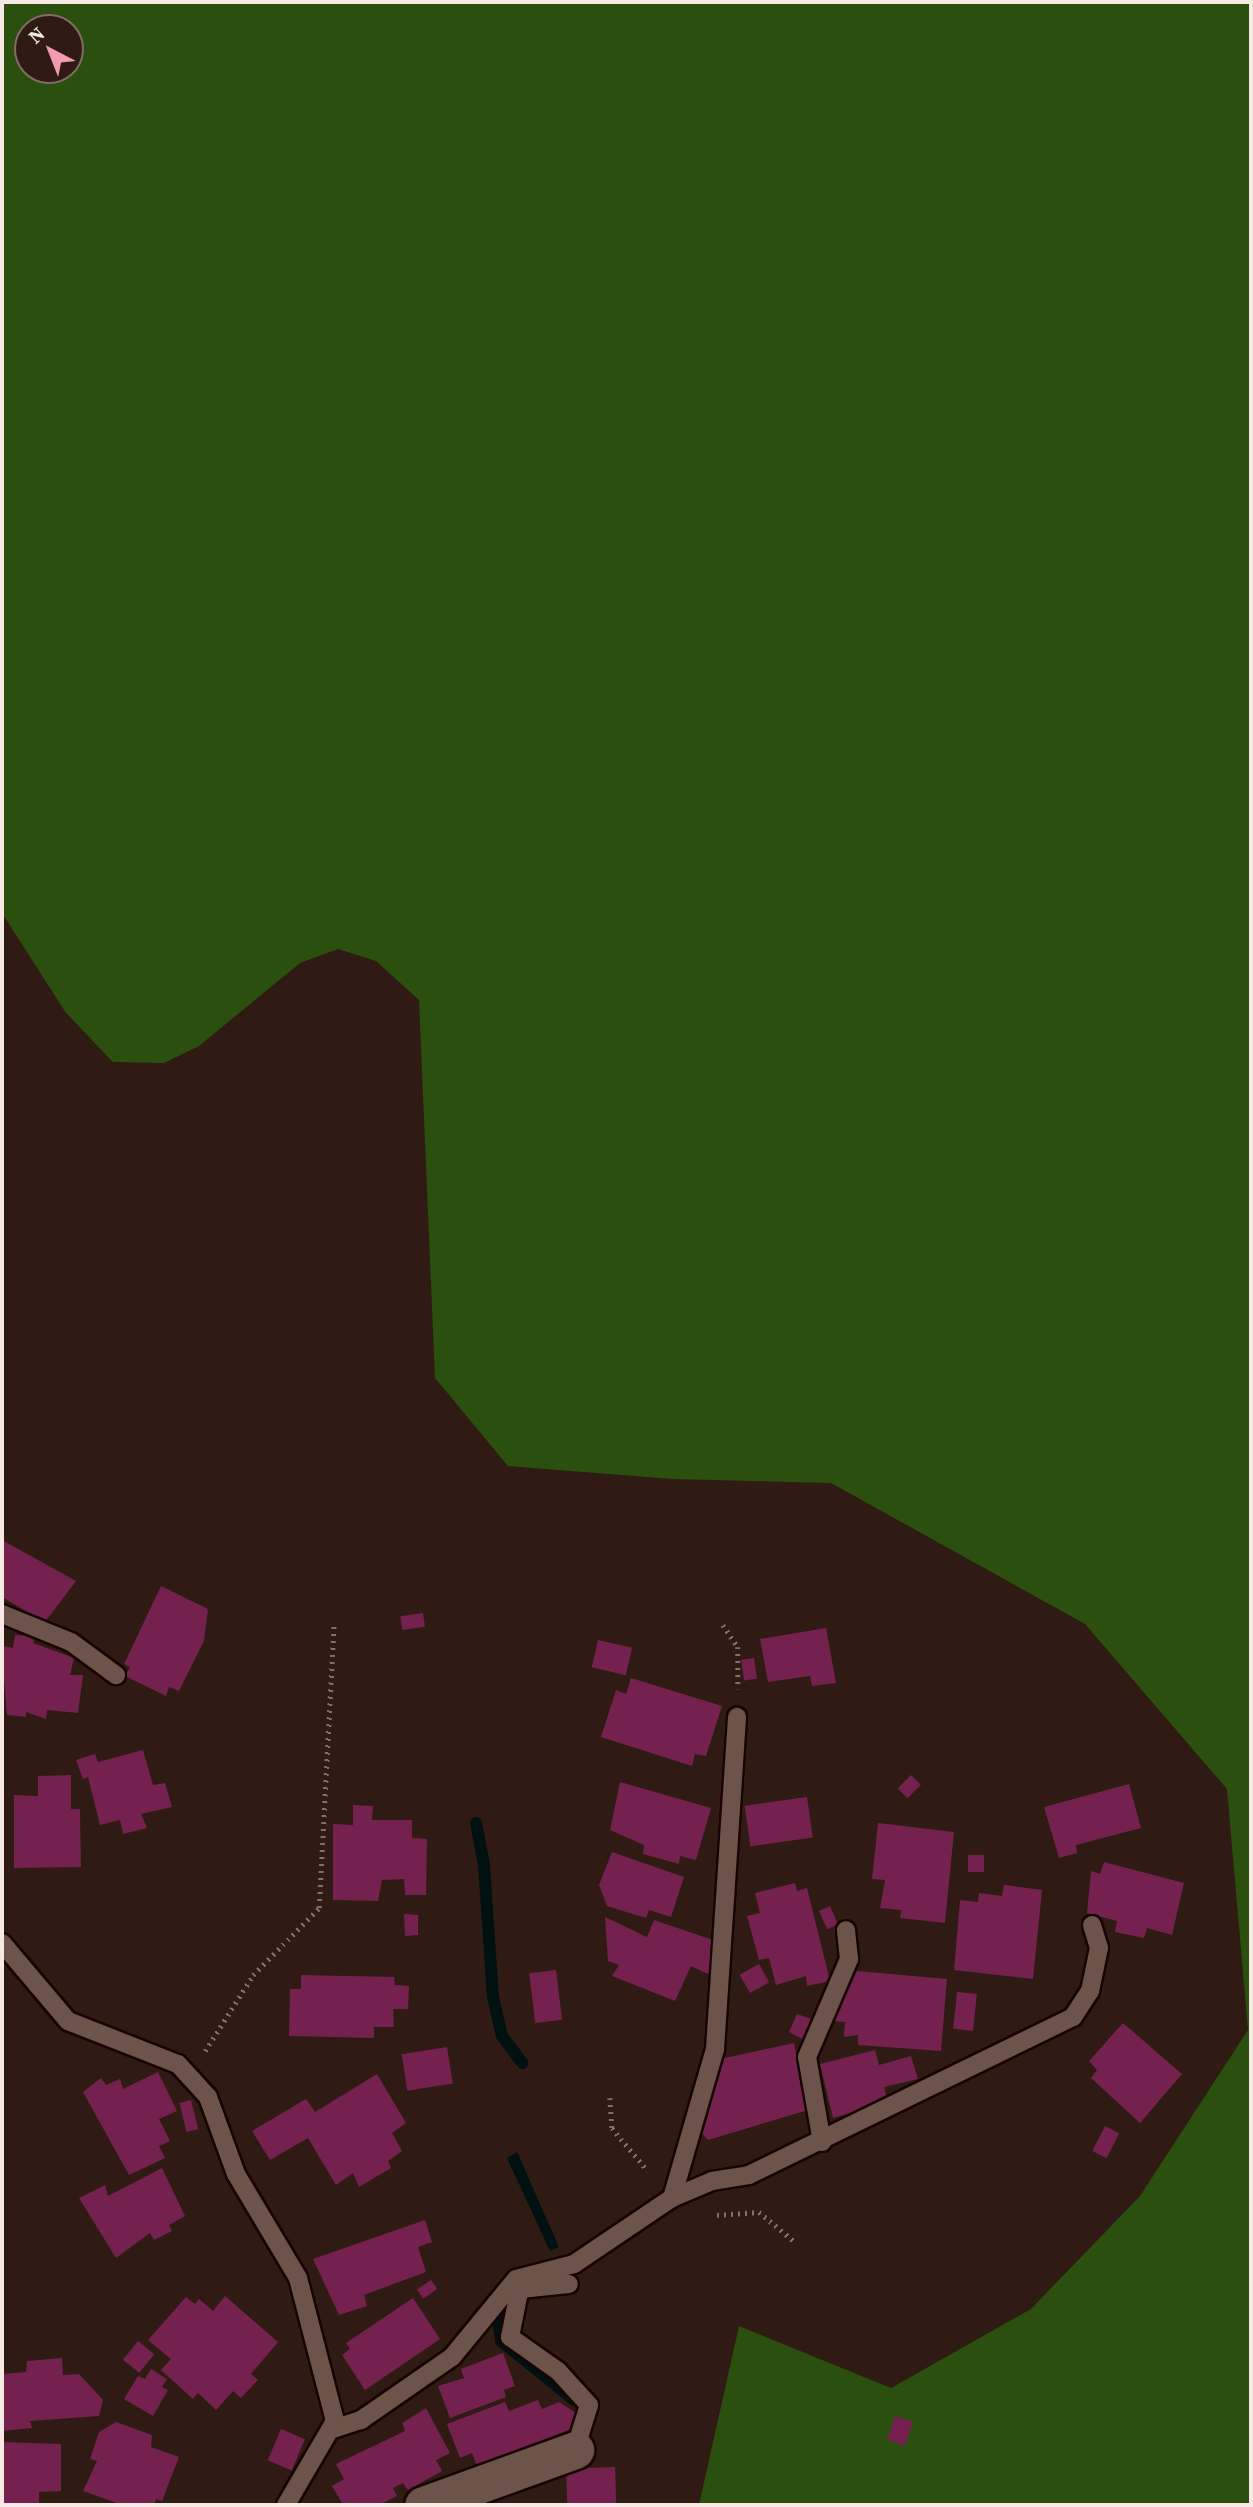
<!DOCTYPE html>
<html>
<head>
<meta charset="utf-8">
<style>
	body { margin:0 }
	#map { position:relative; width:1253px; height:2507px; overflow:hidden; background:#2f1b13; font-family:"Source Serif 4",serif }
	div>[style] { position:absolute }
	.forest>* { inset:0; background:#2b4f0e }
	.water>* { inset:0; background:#011111 }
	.stream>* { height:12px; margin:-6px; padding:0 6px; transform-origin:6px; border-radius:6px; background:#011111 }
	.building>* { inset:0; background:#74214f; transform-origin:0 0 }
	.path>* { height:4.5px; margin-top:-2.25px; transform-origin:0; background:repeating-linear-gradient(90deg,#816f68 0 2px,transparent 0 7px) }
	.roads { filter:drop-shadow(2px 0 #160502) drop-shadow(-2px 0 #160502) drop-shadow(0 2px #160502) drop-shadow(0 -2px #160502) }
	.service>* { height:18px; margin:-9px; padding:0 9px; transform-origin:9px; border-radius:9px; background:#6c544b }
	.minor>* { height:37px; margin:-18.5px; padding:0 18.5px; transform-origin:18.5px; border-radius:18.5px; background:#6c544b }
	span { translate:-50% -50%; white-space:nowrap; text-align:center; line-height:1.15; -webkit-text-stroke:6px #2f1b13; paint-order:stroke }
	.frame { position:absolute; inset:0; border:4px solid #f7e9e3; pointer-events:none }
	.north { position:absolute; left:14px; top:14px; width:70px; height:70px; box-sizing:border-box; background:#2f1b13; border:2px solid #7f6d66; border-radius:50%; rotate:318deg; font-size:19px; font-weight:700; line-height:28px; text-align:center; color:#f7e9e3 }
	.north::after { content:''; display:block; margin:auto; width:24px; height:32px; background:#f19ab1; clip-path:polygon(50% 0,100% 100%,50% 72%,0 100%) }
</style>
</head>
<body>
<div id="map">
	<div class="forest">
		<i style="clip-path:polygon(evenodd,2px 2px,1251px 2px,1251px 2505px,699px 2505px,739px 2326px,891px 2388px,1031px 2309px,1140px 2196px,1248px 2030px,1227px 1789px,1085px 1624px,831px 1483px,672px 1479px,508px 1466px,435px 1378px,419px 1000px,376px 961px,338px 949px,300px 963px,199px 1046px,164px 1063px,113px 1062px,66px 1013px,2px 913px,2px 2px,28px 28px,70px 28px,70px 70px,28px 70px,28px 28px)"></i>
	</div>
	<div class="water">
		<i style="clip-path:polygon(517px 2152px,559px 2247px,550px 2251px,507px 2158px)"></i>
	</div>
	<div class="stream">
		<i style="left:476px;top:1823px;width:43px;rotate:79.2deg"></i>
		<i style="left:484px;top:1865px;width:132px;rotate:86.1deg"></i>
		<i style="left:493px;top:1997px;width:40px;rotate:77deg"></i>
		<i style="left:502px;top:2036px;width:34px;rotate:53deg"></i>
		<i style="left:506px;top:2301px;width:22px;rotate:112deg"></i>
		<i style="left:498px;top:2321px;width:20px;rotate:81deg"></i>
		<i style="left:501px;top:2341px;width:94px;rotate:38.9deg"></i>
	</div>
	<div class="building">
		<i style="clip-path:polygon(2px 1540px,76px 1581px,45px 1622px,2px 1597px)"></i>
		<i style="clip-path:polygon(161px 1586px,208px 1609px,204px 1641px,179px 1691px,169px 1687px,166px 1696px,125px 1676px,130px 1667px,124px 1664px)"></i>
		<i style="left:423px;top:1613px;width:14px;height:23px;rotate:82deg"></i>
		<i style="clip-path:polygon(826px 1628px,836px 1683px,812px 1686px,810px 1676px,768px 1682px,760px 1639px)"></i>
		<i style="clip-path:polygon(15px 1635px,35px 1636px,33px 1643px,74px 1658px,70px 1675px,83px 1675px,78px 1713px,47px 1710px,46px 1719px,26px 1712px,26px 1717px,7px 1715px,2px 1658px,4px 1646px,13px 1648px)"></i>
		<i style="left:598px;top:1640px;width:35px;height:28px;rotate:13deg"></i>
		<i style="left:754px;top:1658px;width:21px;height:13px;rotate:82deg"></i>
		<i style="clip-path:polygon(631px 1678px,722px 1706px,706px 1756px,695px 1754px,692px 1766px,601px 1737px,616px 1690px,626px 1694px)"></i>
		<i style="clip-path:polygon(143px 1750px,153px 1785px,165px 1783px,172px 1807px,141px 1814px,147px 1828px,123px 1834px,120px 1820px,100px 1825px,88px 1777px,83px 1779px,76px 1760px,95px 1754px,98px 1762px)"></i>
		<i style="clip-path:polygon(71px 1775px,71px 1809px,80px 1809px,81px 1867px,14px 1868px,14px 1795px,38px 1796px,38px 1776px)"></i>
		<i style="left:911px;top:1775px;width:14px;height:19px;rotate:45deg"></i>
		<i style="clip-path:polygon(620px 1782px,711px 1808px,696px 1860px,680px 1856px,679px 1864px,643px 1854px,644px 1845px,610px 1830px)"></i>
		<i style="clip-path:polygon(1129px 1784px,1141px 1828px,1076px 1845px,1077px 1853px,1059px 1858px,1044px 1807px)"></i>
		<i style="left:807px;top:1797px;width:41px;height:63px;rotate:82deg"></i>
		<i style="clip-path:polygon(353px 1805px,373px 1806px,372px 1820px,412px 1820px,412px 1838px,427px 1839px,426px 1895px,405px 1895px,404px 1879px,382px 1880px,378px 1901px,333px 1900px,333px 1824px,353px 1825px)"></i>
		<i style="clip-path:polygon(878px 1823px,954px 1832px,945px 1923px,900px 1918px,901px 1910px,880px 1908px,885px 1880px,872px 1879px)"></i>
		<i style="clip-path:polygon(612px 1852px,684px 1877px,671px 1917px,649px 1910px,646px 1918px,607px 1906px,599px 1885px)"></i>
		<i style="left:968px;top:1855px;width:16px;height:17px"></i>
		<i style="clip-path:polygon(1104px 1862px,1184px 1883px,1172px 1935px,1147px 1928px,1144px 1938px,1115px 1932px,1117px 1921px,1087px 1913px,1091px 1871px,1100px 1874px)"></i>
		<i style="clip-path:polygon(795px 1883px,797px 1891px,807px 1888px,830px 1981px,807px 1986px,806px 1976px,776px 1985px,769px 1958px,759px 1960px,747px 1916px,760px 1913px,755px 1893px)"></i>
		<i style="clip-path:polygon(1004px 1885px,1042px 1890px,1033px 1979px,954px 1970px,960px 1900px,978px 1902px,979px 1893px,1002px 1896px)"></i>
		<i style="left:830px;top:1906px;width:20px;height:12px;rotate:66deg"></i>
		<i style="clip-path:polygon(404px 1914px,418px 1915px,418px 1935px,405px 1936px)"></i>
		<i style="clip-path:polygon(605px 1917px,647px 1937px,654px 1920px,716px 1941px,708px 1974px,691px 1966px,675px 2001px,612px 1976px,619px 1965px,608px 1961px)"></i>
		<i style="left:759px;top:1964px;width:21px;height:22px;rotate:61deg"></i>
		<i style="left:556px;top:1970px;width:50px;height:27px;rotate:83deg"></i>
		<i style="clip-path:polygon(857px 1971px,947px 1979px,941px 2051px,858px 2045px,858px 2035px,844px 2037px,845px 2022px,833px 2021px)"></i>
		<i style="clip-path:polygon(301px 1975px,394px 1977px,395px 1985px,409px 1986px,408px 2009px,393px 2009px,394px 2027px,374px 2027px,374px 2038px,289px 2036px,290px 1989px,301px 1989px)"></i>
		<i style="left:957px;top:1992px;width:20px;height:37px;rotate:6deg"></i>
		<i style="clip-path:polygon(797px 2014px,814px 2020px,804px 2040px,789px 2032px)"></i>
		<i style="clip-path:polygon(1123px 2023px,1182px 2074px,1140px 2123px,1091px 2078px,1097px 2070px,1089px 2061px)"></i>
		<i style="clip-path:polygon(794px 2043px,808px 2110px,708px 2140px,697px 2128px,720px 2059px)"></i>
		<i style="left:447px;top:2047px;width:37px;height:46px;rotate:81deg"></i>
		<i style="clip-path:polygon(875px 2050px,879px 2065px,911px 2056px,918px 2079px,884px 2087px,888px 2102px,833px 2118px,820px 2064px)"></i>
		<i style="clip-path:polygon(158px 2072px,177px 2111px,159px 2119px,170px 2141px,159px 2146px,165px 2158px,129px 2175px,83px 2092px,101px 2078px,106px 2085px,120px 2079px,123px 2089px)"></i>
		<i style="clip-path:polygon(377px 2074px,406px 2123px,392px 2133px,402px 2151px,388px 2161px,391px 2168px,359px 2187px,353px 2173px,336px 2185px,308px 2138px,270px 2160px,252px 2131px,306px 2099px,315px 2112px)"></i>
		<i style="left:191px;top:2100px;width:30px;height:12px;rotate:76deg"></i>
		<i style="left:1105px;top:2126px;width:16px;height:28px;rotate:27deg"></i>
		<i style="clip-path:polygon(162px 2168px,185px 2216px,169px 2225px,172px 2231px,154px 2240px,150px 2233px,116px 2258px,79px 2198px,105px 2185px,108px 2196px)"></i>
		<i style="clip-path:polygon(425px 2220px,432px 2242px,418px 2247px,426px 2272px,364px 2295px,367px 2306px,339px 2315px,313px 2259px)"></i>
		<i style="left:431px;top:2280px;width:11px;height:17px;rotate:56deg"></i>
		<i style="clip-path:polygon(225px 2296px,278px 2342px,251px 2374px,258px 2380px,241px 2398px,233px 2391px,216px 2410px,198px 2393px,193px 2399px,161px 2370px,171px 2359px,148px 2340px,186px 2297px,195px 2304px,199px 2299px,213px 2311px)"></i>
		<i style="clip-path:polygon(413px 2298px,440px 2339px,365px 2390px,342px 2355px,350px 2349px,346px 2343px)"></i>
		<i style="left:138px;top:2341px;width:21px;height:24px;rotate:39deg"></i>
		<i style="clip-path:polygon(503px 2353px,515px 2386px,504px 2390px,506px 2397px,450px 2418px,438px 2386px,464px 2378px,461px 2369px)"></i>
		<i style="clip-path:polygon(62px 2358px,63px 2375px,79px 2374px,103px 2400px,99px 2416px,30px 2421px,32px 2428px,2px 2431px,2px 2374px,26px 2372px,27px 2361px)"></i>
		<i style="clip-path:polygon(151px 2369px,167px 2379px,162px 2387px,168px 2390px,153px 2416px,124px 2399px,138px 2376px,145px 2379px)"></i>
		<i style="clip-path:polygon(538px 2400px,542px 2409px,559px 2402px,576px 2413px,571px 2429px,477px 2466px,472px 2453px,460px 2458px,447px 2424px,505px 2402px,509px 2411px)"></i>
		<i style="clip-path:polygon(426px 2408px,450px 2453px,436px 2460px,442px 2471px,408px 2490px,403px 2483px,393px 2488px,397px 2496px,379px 2505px,343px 2505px,332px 2486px,344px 2479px,336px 2464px,405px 2431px,402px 2423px)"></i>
		<i style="left:895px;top:2416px;width:19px;height:25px;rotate:18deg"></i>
		<i style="clip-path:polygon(116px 2422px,152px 2435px,151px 2447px,179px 2457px,162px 2501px,156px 2499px,154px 2505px,122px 2505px,83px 2491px,97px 2461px,90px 2459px,99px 2432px)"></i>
		<i style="left:281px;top:2429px;width:26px;height:34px;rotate:23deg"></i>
		<i style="clip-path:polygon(2px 2442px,61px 2444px,61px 2491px,39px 2492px,39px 2505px,2px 2504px)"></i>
		<i style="left:615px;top:2467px;width:38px;height:49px;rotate:88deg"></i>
	</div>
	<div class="path">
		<i style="left:723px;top:1625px;width:27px;rotate:56deg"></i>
		<i style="left:738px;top:1647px;width:42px;rotate:90deg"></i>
		<i style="left:205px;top:2051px;width:90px;rotate:-57.7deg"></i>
		<i style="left:253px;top:1975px;width:94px;rotate:-45.4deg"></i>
		<i style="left:319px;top:1908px;width:285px;rotate:-87deg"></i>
		<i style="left:610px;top:2098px;width:30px;rotate:86deg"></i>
		<i style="left:612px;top:2128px;width:56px;rotate:50.1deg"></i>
		<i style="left:717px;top:2215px;width:42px;rotate:-4.1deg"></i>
		<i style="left:759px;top:2212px;width:47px;rotate:39.8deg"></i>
	</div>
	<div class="roads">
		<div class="service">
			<i style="left:2px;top:1614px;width:74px;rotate:22.1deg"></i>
			<i style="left:71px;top:1642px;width:56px;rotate:36.3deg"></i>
			<i style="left:2px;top:1943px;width:102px;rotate:49.8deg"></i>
			<i style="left:68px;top:2021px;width:118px;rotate:21.4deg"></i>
			<i style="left:178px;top:2064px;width:45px;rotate:47.7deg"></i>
			<i style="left:208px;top:2097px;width:82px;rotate:70deg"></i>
			<i style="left:236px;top:2174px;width:121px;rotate:59.2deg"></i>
			<i style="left:298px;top:2278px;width:148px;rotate:75.5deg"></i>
			<i style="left:335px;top:2421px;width:97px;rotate:120.3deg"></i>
			<i style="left:822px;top:2142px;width:86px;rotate:-100deg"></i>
			<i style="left:807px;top:2057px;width:107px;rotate:-66.8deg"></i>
			<i style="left:849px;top:1959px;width:29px;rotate:-96deg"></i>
			<i style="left:672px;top:2198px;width:155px;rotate:-73.9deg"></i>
			<i style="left:715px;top:2049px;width:333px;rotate:-86.2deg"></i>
			<i style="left:511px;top:2290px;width:58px;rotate:-5.9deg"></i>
			<i style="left:519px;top:2292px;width:46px;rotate:101.3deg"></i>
			<i style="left:510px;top:2337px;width:59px;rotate:35.3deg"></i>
			<i style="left:558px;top:2371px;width:46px;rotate:47.6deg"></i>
			<i style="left:589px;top:2405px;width:47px;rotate:107.3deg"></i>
			<i style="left:330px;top:2430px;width:33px;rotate:-18deg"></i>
			<i style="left:361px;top:2420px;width:111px;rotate:-34.7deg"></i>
			<i style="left:452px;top:2357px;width:101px;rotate:-50.6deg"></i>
			<i style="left:516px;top:2279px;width:60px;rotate:-14.5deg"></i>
			<i style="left:574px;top:2264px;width:118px;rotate:-34deg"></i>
			<i style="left:672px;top:2198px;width:43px;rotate:-23deg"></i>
			<i style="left:712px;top:2181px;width:37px;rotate:-9deg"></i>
			<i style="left:749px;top:2175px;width:360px;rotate:-26deg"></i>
			<i style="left:1073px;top:2017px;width:31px;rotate:-57deg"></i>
			<i style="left:1090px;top:1991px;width:44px;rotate:-78.2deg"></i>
			<i style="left:1099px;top:1948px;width:24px;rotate:-107deg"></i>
		</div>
		<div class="minor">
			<i style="left:423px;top:2505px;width:162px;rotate:-19.9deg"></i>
		</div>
	</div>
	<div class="frame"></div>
	<div class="north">N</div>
</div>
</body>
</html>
